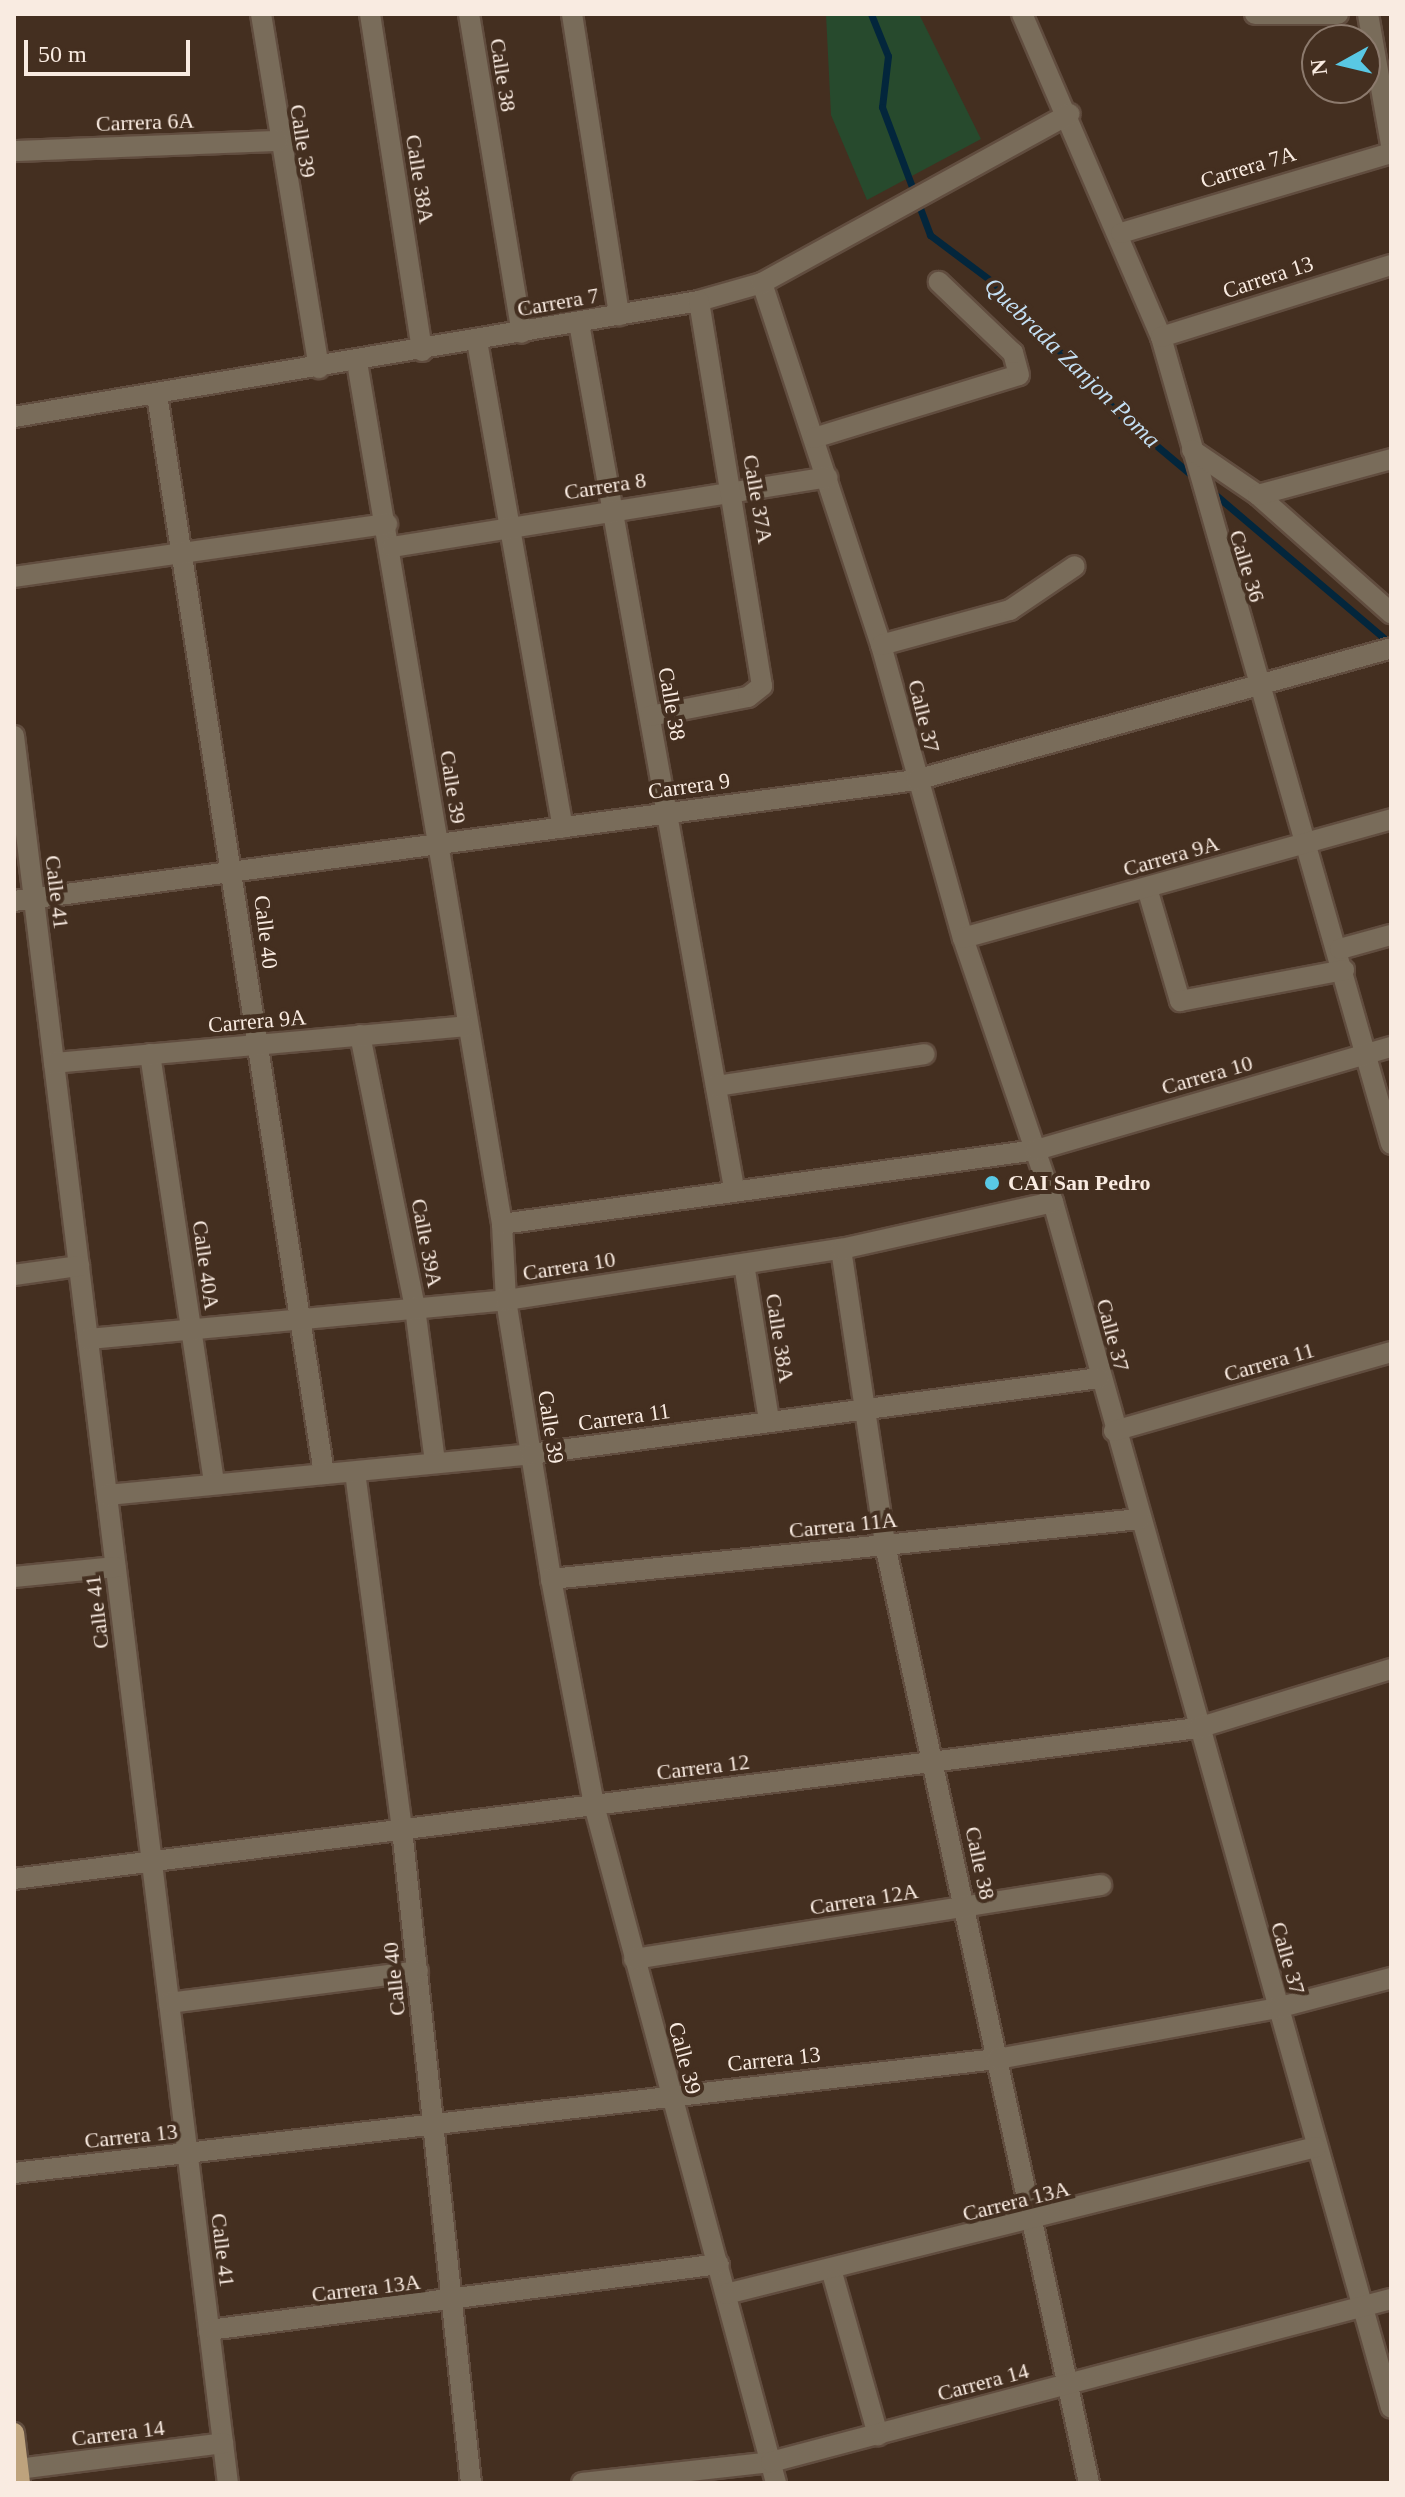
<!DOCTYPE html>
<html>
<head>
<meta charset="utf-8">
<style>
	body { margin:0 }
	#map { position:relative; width:1405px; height:2497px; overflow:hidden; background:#442f20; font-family:"Times New Roman",serif }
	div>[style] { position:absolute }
	.green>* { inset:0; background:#274a2d }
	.stream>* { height:7px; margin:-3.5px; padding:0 3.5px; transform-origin:3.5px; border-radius:3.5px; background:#03263c }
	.roads { filter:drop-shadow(2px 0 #614d3f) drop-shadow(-2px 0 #614d3f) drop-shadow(0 2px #614d3f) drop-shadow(0 -2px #614d3f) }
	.minor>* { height:20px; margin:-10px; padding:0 10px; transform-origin:10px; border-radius:10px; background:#796c5a }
	.major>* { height:20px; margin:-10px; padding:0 10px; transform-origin:10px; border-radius:10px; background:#bea37d }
	.dots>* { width:22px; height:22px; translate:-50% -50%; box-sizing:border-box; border:4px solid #442f20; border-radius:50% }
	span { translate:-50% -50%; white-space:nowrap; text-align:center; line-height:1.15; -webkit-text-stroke:8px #442f20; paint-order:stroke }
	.street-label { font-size:22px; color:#f9ebe1 }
	.poi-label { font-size:22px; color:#f9ebe1; font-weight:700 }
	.left { translate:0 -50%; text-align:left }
	.water-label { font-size:24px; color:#c4dff3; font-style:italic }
	.frame { position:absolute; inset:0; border:16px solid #f9ebe1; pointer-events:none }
	.north { position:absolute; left:1301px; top:24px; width:80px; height:80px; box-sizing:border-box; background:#442f20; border:2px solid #8c7a6d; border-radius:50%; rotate:262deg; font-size:22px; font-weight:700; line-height:32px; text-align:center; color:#f9ebe1 }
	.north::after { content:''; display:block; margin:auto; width:28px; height:36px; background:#59c8e4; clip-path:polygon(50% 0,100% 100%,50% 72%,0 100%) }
	.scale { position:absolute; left:24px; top:40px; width:166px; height:36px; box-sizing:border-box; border:4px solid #f9ebe1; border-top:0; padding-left:10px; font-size:24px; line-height:28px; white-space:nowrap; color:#f9ebe1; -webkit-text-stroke:6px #442f20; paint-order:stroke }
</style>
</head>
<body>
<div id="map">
	<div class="green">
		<i style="clip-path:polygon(826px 14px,919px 14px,981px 139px,867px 200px,831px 115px)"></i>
	</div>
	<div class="stream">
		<i style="left:871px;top:14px;width:45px;rotate:68deg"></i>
		<i style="left:888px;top:56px;width:51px;rotate:96.7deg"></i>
		<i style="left:882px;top:107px;width:137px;rotate:69.4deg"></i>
		<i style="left:930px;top:235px;width:80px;rotate:36.9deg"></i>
		<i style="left:994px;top:283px;width:182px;rotate:46.3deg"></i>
		<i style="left:1120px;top:415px;width:98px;rotate:40deg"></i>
		<i style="left:1211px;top:491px;width:236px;rotate:40.4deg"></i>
	</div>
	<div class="roads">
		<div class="minor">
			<i style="left:261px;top:14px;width:359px;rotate:80.7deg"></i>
			<i style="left:370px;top:14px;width:341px;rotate:81.2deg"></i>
			<i style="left:469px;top:14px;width:323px;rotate:80.6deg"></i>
			<i style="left:572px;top:14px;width:305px;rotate:81.1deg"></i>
			<i style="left:1022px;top:14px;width:352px;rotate:66.7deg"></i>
			<i style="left:1161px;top:337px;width:839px;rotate:74.09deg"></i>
			<i style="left:1255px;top:14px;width:83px"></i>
			<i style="left:1368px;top:14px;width:133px;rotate:80deg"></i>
			<i style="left:14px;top:151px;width:264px;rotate:-2.2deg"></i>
			<i style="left:1121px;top:233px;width:282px;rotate:-16.5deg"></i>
			<i style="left:762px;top:283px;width:381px;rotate:71.8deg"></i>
			<i style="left:881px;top:645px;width:304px;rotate:74.4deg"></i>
			<i style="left:963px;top:938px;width:279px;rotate:71.2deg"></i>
			<i style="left:1053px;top:1202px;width:1252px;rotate:74.34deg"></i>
			<i style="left:579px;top:323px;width:879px;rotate:79.84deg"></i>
			<i style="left:1161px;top:337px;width:241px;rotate:-17.4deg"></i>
			<i style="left:477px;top:341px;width:494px;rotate:80deg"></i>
			<i style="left:357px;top:362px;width:874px;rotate:80.45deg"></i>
			<i style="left:502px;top:1224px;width:76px;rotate:87deg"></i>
			<i style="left:506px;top:1300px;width:283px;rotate:80.8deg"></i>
			<i style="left:551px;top:1579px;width:230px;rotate:79.2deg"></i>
			<i style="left:594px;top:1805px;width:702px;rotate:74.97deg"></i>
			<i style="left:157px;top:395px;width:1092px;rotate:81.2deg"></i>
			<i style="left:14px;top:417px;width:695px;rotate:-9.61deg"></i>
			<i style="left:699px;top:301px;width:66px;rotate:-15.9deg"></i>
			<i style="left:762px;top:283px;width:351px;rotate:-28.8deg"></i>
			<i style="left:814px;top:438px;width:214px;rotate:-17.1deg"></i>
			<i style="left:1019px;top:375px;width:23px;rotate:-105deg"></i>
			<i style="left:1013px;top:353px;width:103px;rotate:-136.2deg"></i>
			<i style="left:1192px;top:450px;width:80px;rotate:34.3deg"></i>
			<i style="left:1258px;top:495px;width:178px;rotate:41.6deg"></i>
			<i style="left:1258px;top:495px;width:138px;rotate:-15.1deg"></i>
			<i style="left:392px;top:547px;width:441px;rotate:-9.1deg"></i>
			<i style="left:14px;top:577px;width:377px;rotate:-8.1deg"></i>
			<i style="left:881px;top:645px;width:134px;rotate:-15.2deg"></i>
			<i style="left:1010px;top:610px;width:78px;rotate:-34.1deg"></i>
			<i style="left:650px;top:716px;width:100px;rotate:-11deg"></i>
			<i style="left:748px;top:697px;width:18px;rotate:-38deg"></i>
			<i style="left:762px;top:686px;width:390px;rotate:-99.3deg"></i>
			<i style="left:14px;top:736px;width:1760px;rotate:83.02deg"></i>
			<i style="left:1147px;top:888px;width:118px;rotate:73.7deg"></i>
			<i style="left:1180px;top:1001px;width:167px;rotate:-10.7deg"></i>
			<i style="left:14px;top:901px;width:910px;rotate:-7.64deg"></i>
			<i style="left:916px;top:780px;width:493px;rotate:-15.5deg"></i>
			<i style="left:963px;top:938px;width:444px;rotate:-15.5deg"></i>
			<i style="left:1340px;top:949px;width:53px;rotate:-15.4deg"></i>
			<i style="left:360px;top:1035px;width:278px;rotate:78.6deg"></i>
			<i style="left:415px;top:1308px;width:155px;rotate:82.6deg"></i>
			<i style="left:150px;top:1054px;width:434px;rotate:81.5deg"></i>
			<i style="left:54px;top:1063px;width:413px;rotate:-5.1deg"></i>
			<i style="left:716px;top:1086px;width:211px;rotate:-8.7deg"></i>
			<i style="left:502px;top:1224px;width:539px;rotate:-7.89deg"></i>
			<i style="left:1036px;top:1150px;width:370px;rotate:-16.2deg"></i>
			<i style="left:841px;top:1249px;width:299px;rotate:81.5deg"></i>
			<i style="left:885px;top:1545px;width:960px;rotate:77.73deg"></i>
			<i style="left:744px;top:1264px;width:158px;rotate:80.9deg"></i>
			<i style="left:14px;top:1275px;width:66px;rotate:-7.9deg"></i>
			<i style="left:88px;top:1339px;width:420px;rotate:-5.3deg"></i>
			<i style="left:506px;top:1300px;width:339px;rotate:-8.7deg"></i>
			<i style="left:841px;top:1249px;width:217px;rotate:-12.5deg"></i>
			<i style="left:1114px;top:1431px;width:288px;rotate:-15.9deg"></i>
			<i style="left:355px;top:1472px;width:360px;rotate:82.5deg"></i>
			<i style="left:402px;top:1829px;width:658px;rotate:83.98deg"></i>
			<i style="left:107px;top:1495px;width:426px;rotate:-5.5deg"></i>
			<i style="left:531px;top:1454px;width:573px;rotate:-7.62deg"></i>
			<i style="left:14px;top:1577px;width:102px;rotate:-5.6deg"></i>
			<i style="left:551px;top:1579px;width:592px;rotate:-5.82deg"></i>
			<i style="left:14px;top:1879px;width:1194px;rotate:-7.27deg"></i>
			<i style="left:1198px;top:1728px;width:202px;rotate:-17deg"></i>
			<i style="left:634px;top:1959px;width:473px;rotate:-9deg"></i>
			<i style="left:169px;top:2003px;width:251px;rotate:-7.3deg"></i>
			<i style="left:14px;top:2173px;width:990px;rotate:-6.62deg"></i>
			<i style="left:997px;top:2059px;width:285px;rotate:-10.3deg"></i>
			<i style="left:1277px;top:2008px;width:118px;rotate:-14.7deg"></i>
			<i style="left:831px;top:2269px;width:173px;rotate:74.2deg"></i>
			<i style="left:726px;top:2294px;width:608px;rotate:-13.99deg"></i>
			<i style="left:209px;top:2330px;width:514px;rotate:-7.37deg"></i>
			<i style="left:18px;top:2469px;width:207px;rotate:-7.2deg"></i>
			<i style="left:582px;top:2483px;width:190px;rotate:-6.3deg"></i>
			<i style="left:771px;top:2462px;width:641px;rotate:-14.73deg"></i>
		</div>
		<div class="major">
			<i style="left:14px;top:2433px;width:50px;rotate:83.2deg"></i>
		</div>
	</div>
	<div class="dots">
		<i style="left:992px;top:1183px;background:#59c8e4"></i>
	</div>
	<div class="street-label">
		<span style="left:503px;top:75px;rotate:81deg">Calle 38</span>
		<span style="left:145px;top:122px;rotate:-2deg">Carrera 6A</span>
		<span style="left:303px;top:141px;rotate:81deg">Calle 39</span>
		<span style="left:1248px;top:167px;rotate:-17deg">Carrera 7A</span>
		<span style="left:420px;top:179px;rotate:81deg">Calle 38A</span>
		<span style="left:1268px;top:277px;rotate:-18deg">Carrera 13</span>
		<span style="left:558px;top:302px;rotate:-10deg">Carrera 7</span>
		<span style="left:605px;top:486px;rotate:-9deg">Carrera 8</span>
		<span style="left:758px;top:499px;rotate:80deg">Calle 37A</span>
		<span style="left:1247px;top:566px;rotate:73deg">Calle 36</span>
		<span style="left:672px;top:704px;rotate:80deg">Calle 38</span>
		<span style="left:924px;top:716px;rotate:76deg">Calle 37</span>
		<span style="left:689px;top:786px;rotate:-8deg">Carrera 9</span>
		<span style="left:453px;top:787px;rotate:81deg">Calle 39</span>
		<span style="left:1171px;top:856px;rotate:-16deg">Carrera 9A</span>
		<span style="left:57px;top:892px;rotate:83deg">Calle 41</span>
		<span style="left:266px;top:932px;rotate:83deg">Calle 40</span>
		<span style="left:257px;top:1021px;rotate:-5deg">Carrera 9A</span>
		<span style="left:1207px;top:1075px;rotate:-16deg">Carrera 10</span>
		<span style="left:427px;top:1243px;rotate:79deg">Calle 39A</span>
		<span style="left:206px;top:1265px;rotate:82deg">Calle 40A</span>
		<span style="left:569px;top:1266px;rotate:-9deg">Carrera 10</span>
		<span style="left:1113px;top:1335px;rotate:75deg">Calle 37</span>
		<span style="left:780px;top:1338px;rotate:81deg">Calle 38A</span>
		<span style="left:1269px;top:1362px;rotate:-16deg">Carrera 11</span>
		<span style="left:624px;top:1417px;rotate:-8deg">Carrera 11</span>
		<span style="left:551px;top:1427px;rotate:81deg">Calle 39</span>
		<span style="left:843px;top:1525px;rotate:-6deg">Carrera 11A</span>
		<span style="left:97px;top:1612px;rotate:-97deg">Calle 41</span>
		<span style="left:703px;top:1767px;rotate:-7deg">Carrera 12</span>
		<span style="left:980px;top:1863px;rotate:78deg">Calle 38</span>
		<span style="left:864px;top:1899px;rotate:-9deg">Carrera 12A</span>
		<span style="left:1288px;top:1958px;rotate:74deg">Calle 37</span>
		<span style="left:394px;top:1979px;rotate:-96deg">Calle 40</span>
		<span style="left:685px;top:2058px;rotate:75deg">Calle 39</span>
		<span style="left:774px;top:2059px;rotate:-6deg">Carrera 13</span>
		<span style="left:131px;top:2136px;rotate:-6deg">Carrera 13</span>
		<span style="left:1016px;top:2201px;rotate:-14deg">Carrera 13A</span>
		<span style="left:223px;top:2250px;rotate:83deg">Calle 41</span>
		<span style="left:366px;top:2288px;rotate:-7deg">Carrera 13A</span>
		<span style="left:983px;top:2382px;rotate:-15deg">Carrera 14</span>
		<span style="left:118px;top:2433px;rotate:-7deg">Carrera 14</span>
	</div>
	<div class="poi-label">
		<span class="left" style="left:1008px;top:1183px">CAI San Pedro</span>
	</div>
	<div class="water-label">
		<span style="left:1072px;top:363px;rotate:44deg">Quebrada Zanjon Poma</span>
	</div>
	<div class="frame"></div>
	<div class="north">N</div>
	<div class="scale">50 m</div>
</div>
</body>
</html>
